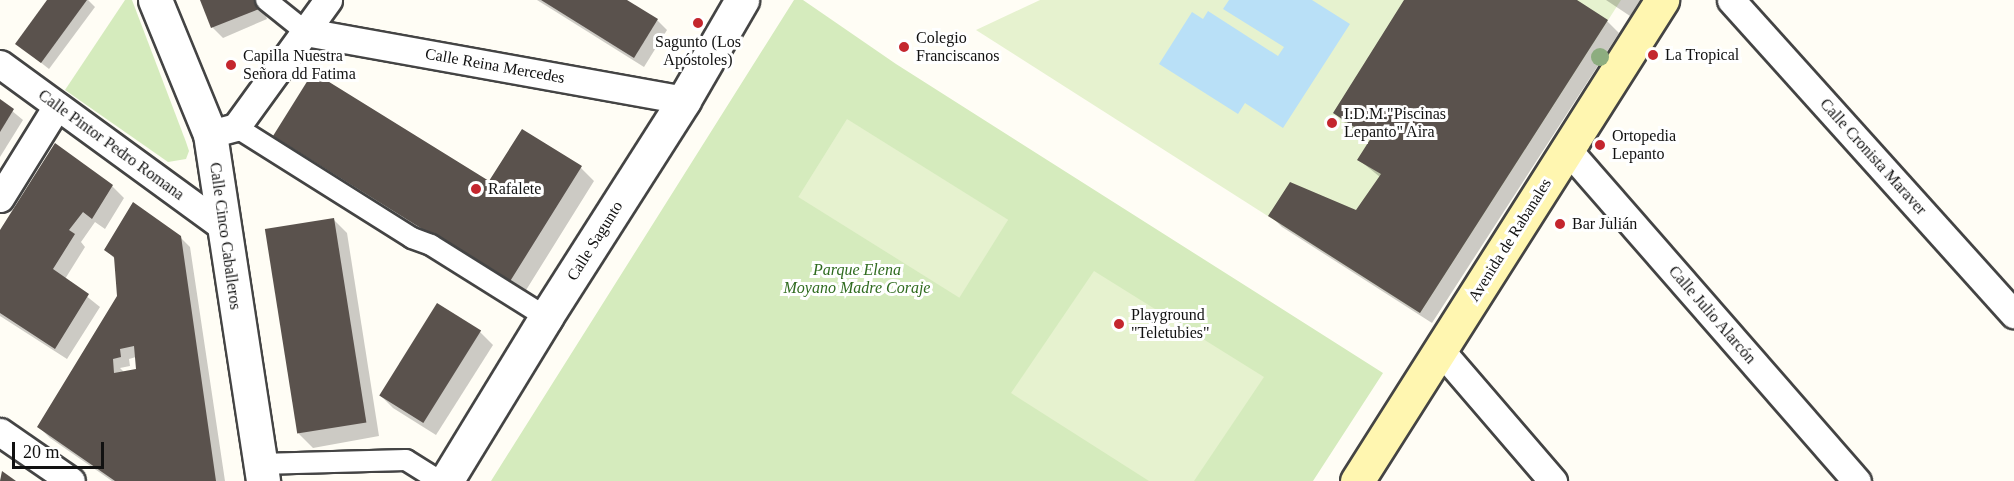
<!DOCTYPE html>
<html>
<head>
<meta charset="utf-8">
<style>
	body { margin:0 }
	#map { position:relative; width:2014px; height:481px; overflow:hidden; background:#fffdf5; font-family:Georgia,serif }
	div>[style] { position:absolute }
	.green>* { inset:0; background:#d5ebbd }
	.pitch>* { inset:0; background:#e6f2cf; transform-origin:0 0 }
	.water>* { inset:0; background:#b9e0f7 }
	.shadow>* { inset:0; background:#0003 }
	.building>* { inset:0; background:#5a524d; transform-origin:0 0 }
	.roads { filter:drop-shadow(2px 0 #444) drop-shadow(-2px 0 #444) drop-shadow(0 2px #444) drop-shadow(0 -2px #444) }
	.pedestrian>* { height:20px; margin:-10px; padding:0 10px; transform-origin:10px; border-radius:10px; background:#fff }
	.minor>* { height:27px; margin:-13.5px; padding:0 13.5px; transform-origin:13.5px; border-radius:13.5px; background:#fff }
	.tertiary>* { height:33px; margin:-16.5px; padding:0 16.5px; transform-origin:16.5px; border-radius:16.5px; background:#fff }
	.secondary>* { height:33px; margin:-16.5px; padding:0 16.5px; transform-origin:16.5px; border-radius:16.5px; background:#fff6b0 }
	.trees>* { width:18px; height:18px; margin:-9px; border-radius:50%; background:#8dad7f }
	.dots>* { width:16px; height:16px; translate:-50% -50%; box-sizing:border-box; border:3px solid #fff; border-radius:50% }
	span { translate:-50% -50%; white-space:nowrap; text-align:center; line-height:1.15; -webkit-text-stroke:6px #fff; paint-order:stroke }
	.poi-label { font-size:16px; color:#111 }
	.left { translate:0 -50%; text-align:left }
	.street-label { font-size:16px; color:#111 }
	.park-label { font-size:16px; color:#2f6b1f; font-style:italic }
	.scale { position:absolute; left:12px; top:442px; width:92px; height:27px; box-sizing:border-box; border:3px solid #111; border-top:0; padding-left:8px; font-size:18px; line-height:21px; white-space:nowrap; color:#111; -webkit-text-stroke:4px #fff; paint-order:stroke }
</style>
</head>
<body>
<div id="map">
	<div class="green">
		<i style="clip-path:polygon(125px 0,132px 0,186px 142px,189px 151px,186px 159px,168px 162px,65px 90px)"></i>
		<i style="clip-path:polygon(794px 0,803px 0,896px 64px,1383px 373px,1313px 481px,491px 481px)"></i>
	</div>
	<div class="pitch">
		<i style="clip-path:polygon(1040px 0,1621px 0,1420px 313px,976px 30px)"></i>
		<i style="left:847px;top:119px;width:190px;height:92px;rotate:32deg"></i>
		<i style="clip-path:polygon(1094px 271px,1264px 377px,1194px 481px,1149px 481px,1011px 393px)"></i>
	</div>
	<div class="water">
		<i style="clip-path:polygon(1229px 0,1312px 0,1350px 24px,1283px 128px,1245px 103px,1238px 114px,1159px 64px,1192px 12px,1203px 19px,1208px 11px,1278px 56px,1284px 47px,1223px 9px)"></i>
	</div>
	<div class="shadow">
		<i style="clip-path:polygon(49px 0,88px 0,95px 7px,49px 69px,17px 44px)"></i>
		<i style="clip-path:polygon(201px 0,260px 0,267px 19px,223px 38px,213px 28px)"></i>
		<i style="clip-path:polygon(537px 0,624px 0,657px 20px,667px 30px,644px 67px)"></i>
		<i style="clip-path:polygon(1406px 0,1574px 0,1607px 21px,1619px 33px,1432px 323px,1282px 227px,1270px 215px,1356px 212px,1380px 177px,1359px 160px,1371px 140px,1346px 124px,1334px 112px)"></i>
		<i style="clip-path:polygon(1606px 0,1640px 0,1630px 16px)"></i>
		<i style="clip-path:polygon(0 101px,23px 120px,0 157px)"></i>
		<i style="clip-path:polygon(523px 131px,581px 168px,594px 181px,523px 295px,288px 149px,274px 136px,489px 183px)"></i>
		<i style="clip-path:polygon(55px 145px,112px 186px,124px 198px,105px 229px,95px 222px,81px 242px,85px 247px,65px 279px,100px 307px,67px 359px,0 316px,0 233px)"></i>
		<i style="clip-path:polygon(333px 219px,347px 233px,379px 436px,313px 448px,299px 434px)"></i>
		<i style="clip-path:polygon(evenodd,180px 237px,190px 247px,225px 481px,112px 481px,50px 438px,39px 427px,119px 296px,116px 260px,106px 250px,180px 237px,136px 357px,138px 370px,125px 373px,120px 368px,130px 366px,129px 359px,136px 357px)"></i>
		<i style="clip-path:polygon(480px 332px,493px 345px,436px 435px,393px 408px,380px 395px)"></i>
	</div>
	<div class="building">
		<i style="clip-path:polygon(47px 0,87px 0,41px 63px,15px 44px)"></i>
		<i style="clip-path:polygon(200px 0,255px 0,259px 9px,211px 28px)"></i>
		<i style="clip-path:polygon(541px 0,627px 0,658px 19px,634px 58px)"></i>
		<i style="clip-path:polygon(1404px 0,1577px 0,1608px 20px,1420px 313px,1268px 216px,1290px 182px,1356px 210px,1381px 174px,1357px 160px,1371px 138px,1333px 113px)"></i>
		<i style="clip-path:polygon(313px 72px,489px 181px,522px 129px,582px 166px,509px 283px,273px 136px)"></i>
		<i style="clip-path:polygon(0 99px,14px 109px,0 132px)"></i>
		<i style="clip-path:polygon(55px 143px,113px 185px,92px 219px,83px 212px,69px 230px,75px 234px,53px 269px,89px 294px,55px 349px,0 313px,0 230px)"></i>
		<i style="clip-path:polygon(evenodd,133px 202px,181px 236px,216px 481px,115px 481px,37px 427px,117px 296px,114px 257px,104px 250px,133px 202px,134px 346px,136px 369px,114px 373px,113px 359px,121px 357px,120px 349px,134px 346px)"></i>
		<i style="left:334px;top:218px;width:207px;height:70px;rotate:81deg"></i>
		<i style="left:437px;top:303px;width:52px;height:109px;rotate:32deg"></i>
		<i style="clip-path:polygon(2px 471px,16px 481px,0 481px)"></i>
	</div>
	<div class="roads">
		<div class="pedestrian">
			<i style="left:266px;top:0;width:51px;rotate:38.7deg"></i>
			<i style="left:236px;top:127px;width:208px;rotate:32.2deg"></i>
			<i style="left:412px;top:238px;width:20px;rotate:20deg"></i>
			<i style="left:431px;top:245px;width:136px;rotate:32.1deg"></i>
			<i style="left:260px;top:464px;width:146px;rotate:-1.6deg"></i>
			<i style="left:406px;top:460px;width:40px;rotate:32deg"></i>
		</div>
		<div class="minor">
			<i style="left:1731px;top:0;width:423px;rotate:48deg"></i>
			<i style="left:306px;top:32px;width:384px;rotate:10.2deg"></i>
			<i style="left:0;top:64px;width:275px;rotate:36.1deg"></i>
			<i style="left:210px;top:134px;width:27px;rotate:-15deg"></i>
			<i style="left:236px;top:127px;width:157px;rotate:-54.1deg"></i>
			<i style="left:1567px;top:149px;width:441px;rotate:48.9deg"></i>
			<i style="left:0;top:198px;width:108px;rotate:-58.2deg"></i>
			<i style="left:1441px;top:351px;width:172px;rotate:49.3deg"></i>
			<i style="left:0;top:432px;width:86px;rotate:34.6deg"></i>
		</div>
		<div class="tertiary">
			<i style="left:155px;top:0;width:145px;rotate:67.7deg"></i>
			<i style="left:210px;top:134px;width:351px;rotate:81.3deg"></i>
			<i style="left:446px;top:481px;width:192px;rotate:-58.6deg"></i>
			<i style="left:546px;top:317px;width:257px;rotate:-57.5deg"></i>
			<i style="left:684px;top:100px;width:116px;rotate:-59.9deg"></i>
		</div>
		<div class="secondary">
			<i style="left:1357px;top:481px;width:570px;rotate:-57.62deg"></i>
		</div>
	</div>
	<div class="trees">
		<i style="left:1600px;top:57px"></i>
	</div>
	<div class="dots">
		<i style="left:698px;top:23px;background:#c4262e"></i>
		<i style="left:904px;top:47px;background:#c4262e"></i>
		<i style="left:1653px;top:55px;background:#c4262e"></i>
		<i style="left:231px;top:65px;background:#c4262e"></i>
		<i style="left:1332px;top:123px;background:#c4262e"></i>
		<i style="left:1600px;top:145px;background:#c4262e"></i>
		<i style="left:476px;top:189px;background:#c4262e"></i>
		<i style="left:1560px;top:224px;background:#c4262e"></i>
		<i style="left:1119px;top:324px;background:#c4262e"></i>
	</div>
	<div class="poi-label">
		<span class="left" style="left:916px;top:47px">Colegio<br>Franciscanos</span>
		<span style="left:698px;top:51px">Sagunto (Los<br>Apóstoles)</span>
		<span class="left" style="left:1665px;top:55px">La Tropical</span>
		<span class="left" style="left:243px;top:65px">Capilla Nuestra<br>Señora dd Fatima</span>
		<span class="left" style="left:1344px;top:123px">I.D.M."Piscinas<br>Lepanto" Aira</span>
		<span class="left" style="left:1612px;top:145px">Ortopedia<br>Lepanto</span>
		<span class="left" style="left:488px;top:189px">Rafalete</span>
		<span class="left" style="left:1572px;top:224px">Bar Julián</span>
		<span class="left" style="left:1131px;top:324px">Playground<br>"Teletubies"</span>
	</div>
	<div class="street-label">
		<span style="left:495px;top:66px;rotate:10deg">Calle Reina Mercedes</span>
		<span style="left:111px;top:145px;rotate:36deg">Calle Pintor Pedro Romana</span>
		<span style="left:1873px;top:157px;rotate:48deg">Calle Cronista Maraver</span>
		<span style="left:225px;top:236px;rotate:82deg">Calle Cinco Caballeros</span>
		<span style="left:1510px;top:240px;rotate:-58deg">Avenida de Rabanales</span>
		<span style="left:595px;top:241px;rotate:-58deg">Calle Sagunto</span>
		<span style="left:1712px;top:315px;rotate:49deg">Calle Julio Alarcón</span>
	</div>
	<div class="park-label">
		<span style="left:857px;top:279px">Parque Elena<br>Moyano Madre Coraje</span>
	</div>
	<div class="scale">20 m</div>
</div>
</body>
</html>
